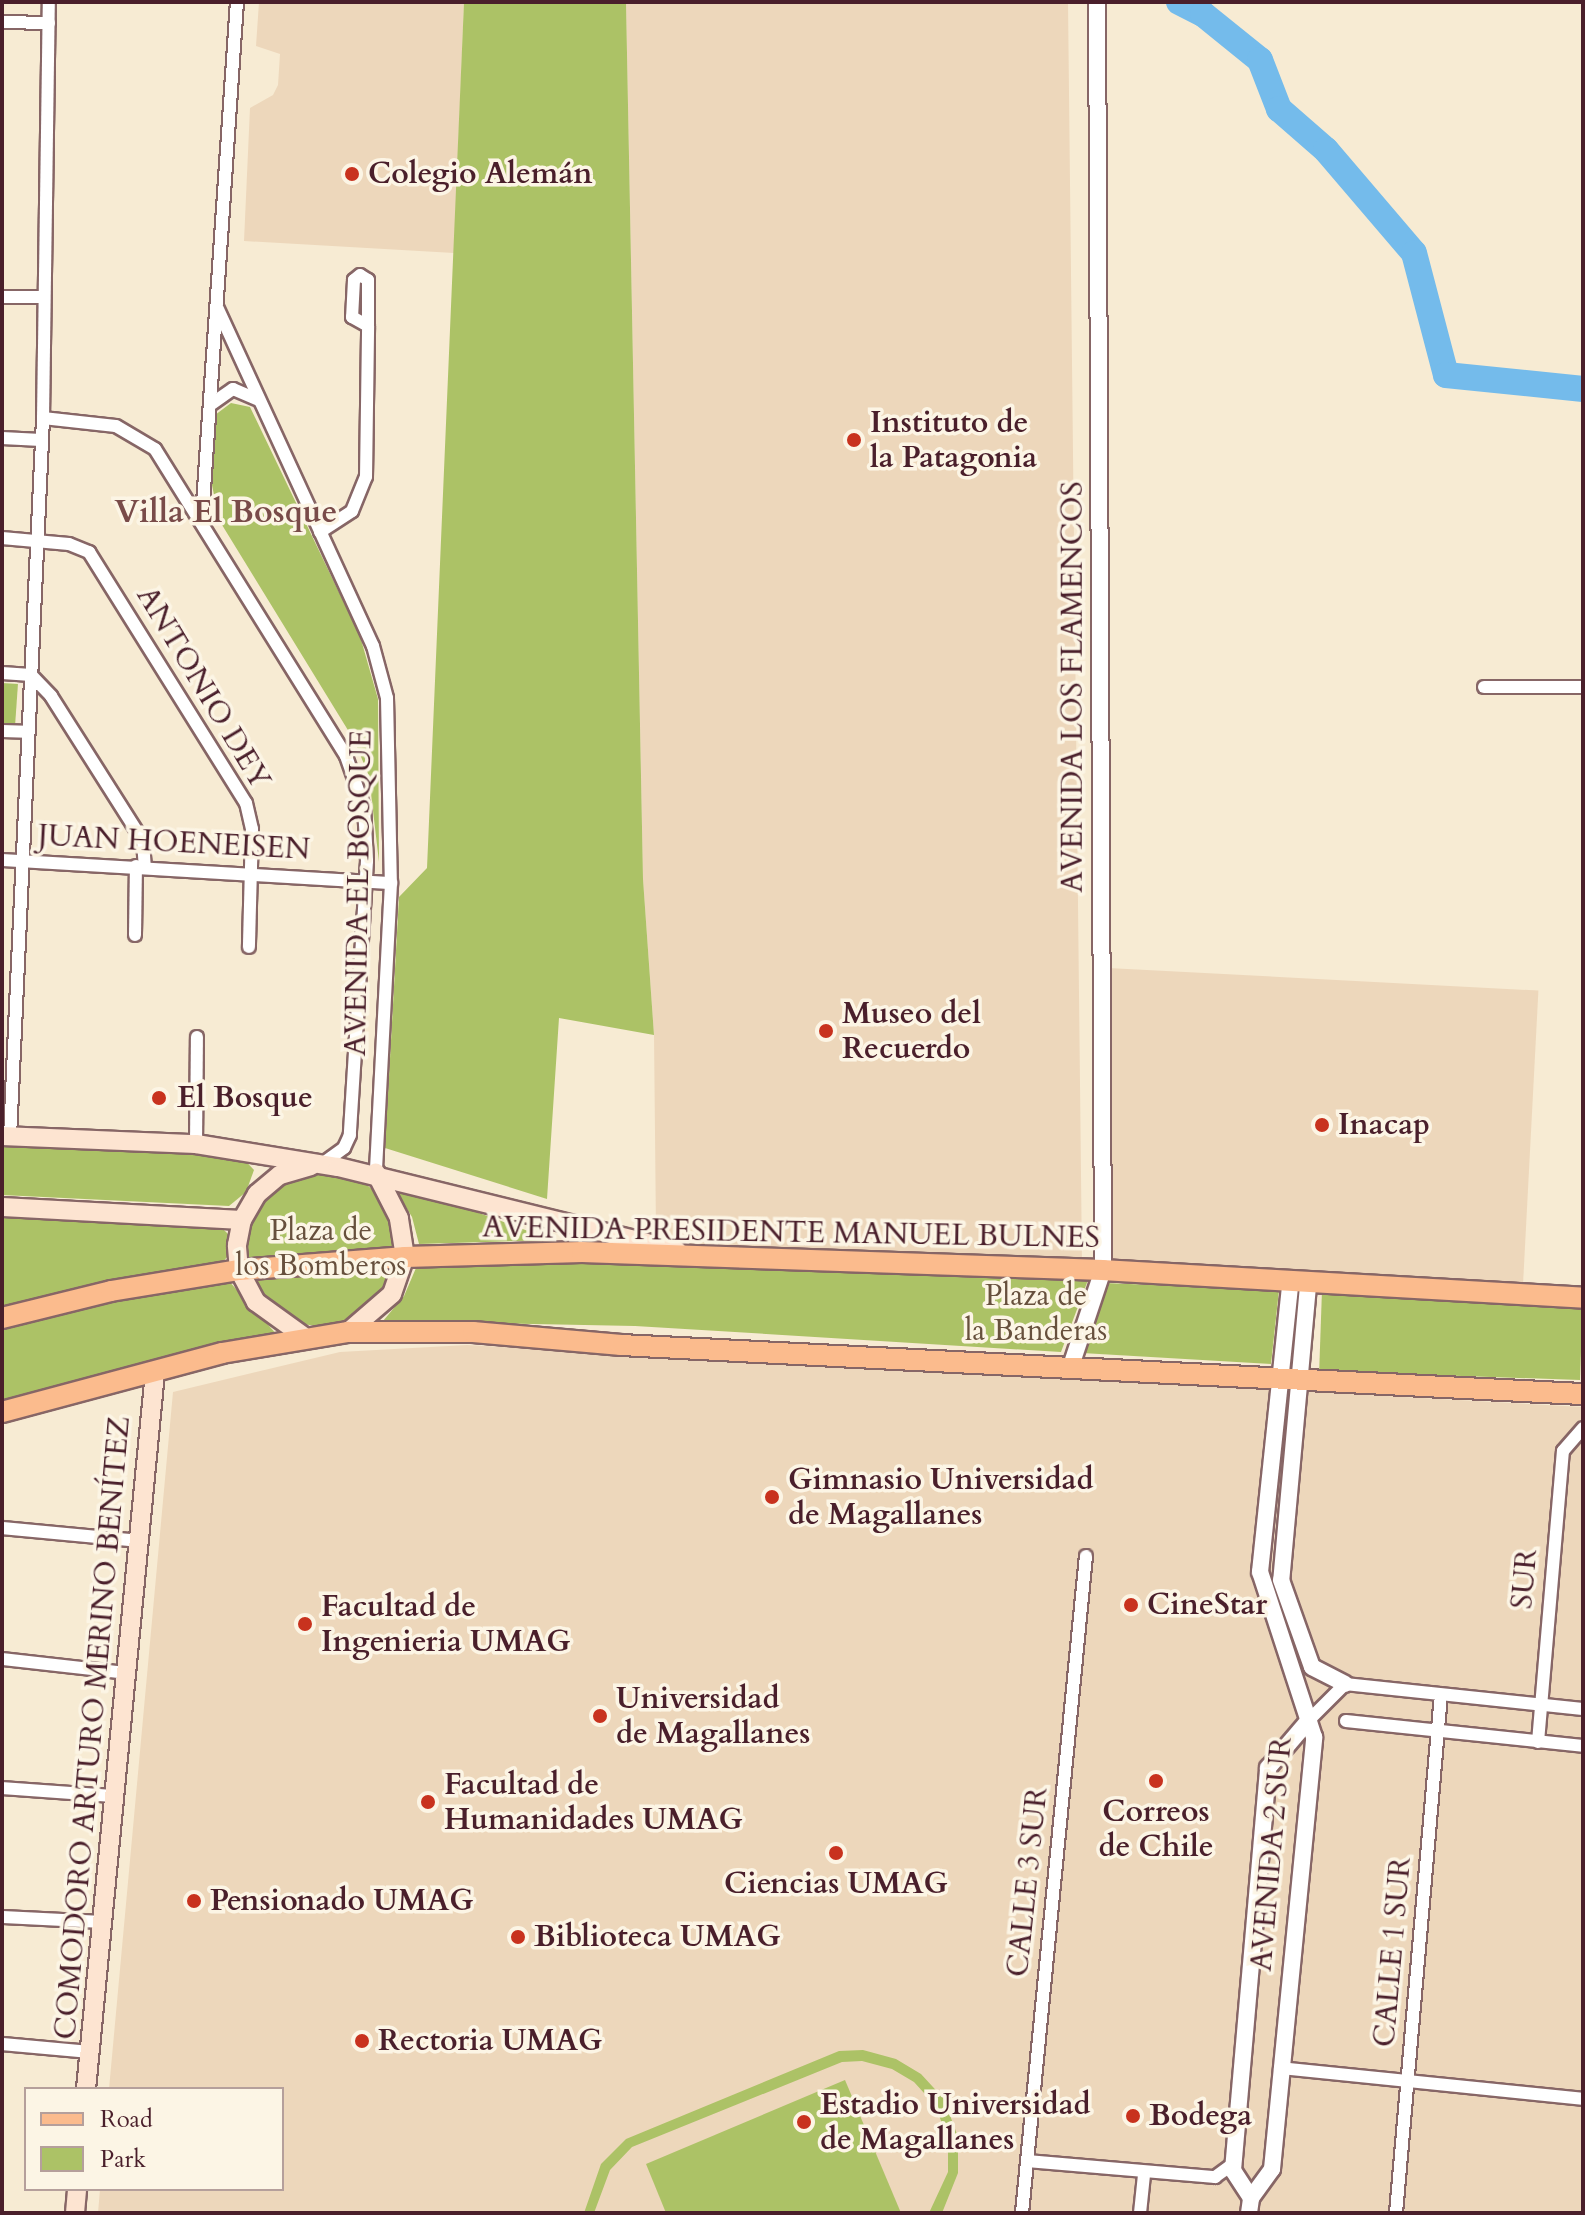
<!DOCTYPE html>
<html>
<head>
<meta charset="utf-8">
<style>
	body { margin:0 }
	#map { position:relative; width:1585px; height:2215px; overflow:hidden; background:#f7ebd3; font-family:Cardo,serif }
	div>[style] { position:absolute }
	.built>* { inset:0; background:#edd7bb; transform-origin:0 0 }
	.green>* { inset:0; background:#acc266; transform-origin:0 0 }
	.round { border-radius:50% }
	.river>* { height:26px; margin:-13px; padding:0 13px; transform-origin:13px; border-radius:13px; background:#74bbeb }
	.roads { filter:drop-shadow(2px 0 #876666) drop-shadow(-2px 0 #876666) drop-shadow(0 2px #876666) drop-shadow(0 -2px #876666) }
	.minor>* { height:12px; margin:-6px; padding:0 6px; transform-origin:6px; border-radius:6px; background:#fff }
	.tertiary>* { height:16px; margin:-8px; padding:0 8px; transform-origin:8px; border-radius:8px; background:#fff }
	.secondary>* { height:18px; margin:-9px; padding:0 9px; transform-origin:9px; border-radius:9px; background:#fde4d1 }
	.primary>* { height:20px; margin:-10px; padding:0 10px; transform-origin:10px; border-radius:10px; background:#fbbb8d }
	.dots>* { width:22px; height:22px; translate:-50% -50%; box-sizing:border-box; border:4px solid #fcf5e5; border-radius:50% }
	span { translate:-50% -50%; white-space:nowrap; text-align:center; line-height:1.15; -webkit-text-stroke:7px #fcf5e5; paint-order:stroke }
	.poi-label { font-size:30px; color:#4a1f2b; font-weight:700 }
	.left { translate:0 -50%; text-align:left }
	.street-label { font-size:30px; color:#4a1f2b }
	.park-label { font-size:30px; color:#67503d }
	.neighbourhood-label { font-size:32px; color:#794b49; font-weight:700 }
	.frame { position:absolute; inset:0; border:4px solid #4a1f2b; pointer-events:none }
	.legend { position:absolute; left:24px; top:2087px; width:260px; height:104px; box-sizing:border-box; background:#fcf5e5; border:2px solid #b59f9b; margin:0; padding:10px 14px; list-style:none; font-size:24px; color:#4a1f2b }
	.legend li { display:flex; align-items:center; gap:16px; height:40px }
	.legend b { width:40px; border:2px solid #b59f9b }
</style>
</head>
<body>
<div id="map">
	<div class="built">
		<i style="clip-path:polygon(259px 2px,464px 2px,454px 253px,244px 241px,250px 108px,273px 95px,278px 85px,280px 54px,256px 46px)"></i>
		<i style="clip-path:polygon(626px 2px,1068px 2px,1082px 1263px,706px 1245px,656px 1232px,654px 1035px,643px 879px)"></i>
		<i style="left:1108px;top:968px;width:431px;height:295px;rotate:3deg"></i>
		<i style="clip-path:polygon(467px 1345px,1583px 1407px,1583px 2213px,98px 2213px,100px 2189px,282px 2189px,282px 2089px,109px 2089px,173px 1392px,340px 1352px)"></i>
	</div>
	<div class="green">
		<i style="clip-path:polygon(464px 2px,626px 2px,643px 879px,654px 1035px,559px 1018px,547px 1199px,385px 1148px,399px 897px,427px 868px)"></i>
		<i style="clip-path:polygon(231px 403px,250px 407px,360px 636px,378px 699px,379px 862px,369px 776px,354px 740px,219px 520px,211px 480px,215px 415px)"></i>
		<i style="left:2px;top:683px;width:16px;height:40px;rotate:4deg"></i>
		<i style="clip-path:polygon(2px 1142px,239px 1154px,254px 1170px,246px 1192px,229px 1206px,2px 1195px)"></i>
		<i class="round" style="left:243px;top:1170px;width:156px;height:156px"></i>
		<i style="clip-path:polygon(399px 1184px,553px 1240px,419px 1244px,412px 1217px,393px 1186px)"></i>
		<i style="clip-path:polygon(2px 1213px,217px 1223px,228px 1234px,229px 1255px,220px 1265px,2px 1312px)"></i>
		<i style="clip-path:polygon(660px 1259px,1088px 1280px,1061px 1352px,635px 1326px,383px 1321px,404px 1296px,419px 1261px)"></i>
		<i style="clip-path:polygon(228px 1280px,278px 1336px,2px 1413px,2px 1324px,119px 1292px)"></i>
		<i style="clip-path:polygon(1104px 1283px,1279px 1290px,1271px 1364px,1082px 1353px)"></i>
		<i style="left:1322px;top:1290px;width:261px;height:81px;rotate:2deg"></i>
		<i style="clip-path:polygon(863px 2050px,896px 2059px,921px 2074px,944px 2099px,958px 2137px,958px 2173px,942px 2213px,929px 2213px,948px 2172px,948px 2139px,935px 2105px,914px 2082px,892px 2069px,862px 2061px,842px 2062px,632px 2147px,610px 2170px,594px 2213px,584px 2213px,601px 2164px,626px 2139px,839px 2051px)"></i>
		<i style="clip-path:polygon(845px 2080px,901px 2213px,666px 2213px,646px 2164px)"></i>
	</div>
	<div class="river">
		<i style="left:1179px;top:2px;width:27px;rotate:27deg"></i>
		<i style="left:1203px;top:14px;width:73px;rotate:38.9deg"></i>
		<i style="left:1260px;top:60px;width:53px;rotate:68.8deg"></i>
		<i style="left:1279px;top:109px;width:62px;rotate:41.1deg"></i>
		<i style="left:1326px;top:150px;width:135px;rotate:49.5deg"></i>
		<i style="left:1414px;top:253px;width:126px;rotate:75.3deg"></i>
		<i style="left:1446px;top:375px;width:138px;rotate:5.8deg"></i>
	</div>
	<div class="roads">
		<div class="minor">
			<i style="left:2px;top:22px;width:47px;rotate:1.2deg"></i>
			<i style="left:2px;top:297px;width:41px"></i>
			<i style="left:217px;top:307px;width:373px;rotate:65.3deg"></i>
			<i style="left:373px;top:646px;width:54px;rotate:74.9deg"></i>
			<i style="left:387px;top:698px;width:185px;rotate:88.8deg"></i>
			<i style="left:391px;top:883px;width:290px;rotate:93deg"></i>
			<i style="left:210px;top:405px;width:28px;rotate:-35deg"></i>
			<i style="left:233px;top:389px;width:28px;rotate:23deg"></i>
			<i style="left:43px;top:418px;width:73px;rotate:6.3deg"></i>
			<i style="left:116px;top:426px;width:45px;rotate:30.5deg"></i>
			<i style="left:155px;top:449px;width:362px;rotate:58.1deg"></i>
			<i style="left:346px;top:756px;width:54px;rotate:70.6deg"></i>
			<i style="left:364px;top:807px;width:54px;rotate:86.8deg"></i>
			<i style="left:367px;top:861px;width:275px;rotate:93.6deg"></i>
			<i style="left:350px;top:1135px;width:14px;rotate:115deg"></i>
			<i style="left:344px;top:1148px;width:27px;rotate:144deg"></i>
			<i style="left:2px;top:438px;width:39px;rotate:3deg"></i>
			<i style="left:202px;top:519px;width:518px;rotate:-86.13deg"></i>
			<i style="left:320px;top:532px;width:38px;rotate:-33deg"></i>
			<i style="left:352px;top:511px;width:37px;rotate:-68deg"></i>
			<i style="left:366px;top:477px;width:151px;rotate:-89.2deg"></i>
			<i style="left:368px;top:326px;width:46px;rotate:-90deg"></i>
			<i style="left:368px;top:280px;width:9px;rotate:-148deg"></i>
			<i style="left:360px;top:275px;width:8px;rotate:140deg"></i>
			<i style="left:354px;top:280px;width:37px;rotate:93deg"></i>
			<i style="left:352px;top:317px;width:18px;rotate:29deg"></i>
			<i style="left:2px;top:538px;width:67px;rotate:5.1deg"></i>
			<i style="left:69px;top:544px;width:22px;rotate:22deg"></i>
			<i style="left:89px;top:552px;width:296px;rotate:58deg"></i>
			<i style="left:246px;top:803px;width:27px;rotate:77deg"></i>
			<i style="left:252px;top:829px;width:118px;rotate:91.5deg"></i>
			<i style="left:2px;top:673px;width:29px;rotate:4deg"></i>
			<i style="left:31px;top:675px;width:29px;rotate:46deg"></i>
			<i style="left:51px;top:696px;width:172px;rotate:57.6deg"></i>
			<i style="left:143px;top:841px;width:26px;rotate:86deg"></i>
			<i style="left:1484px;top:687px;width:99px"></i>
			<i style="left:2px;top:731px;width:24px;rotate:2deg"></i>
			<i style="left:2px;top:860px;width:390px;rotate:3.4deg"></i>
			<i style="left:135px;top:935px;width:69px;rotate:-89.2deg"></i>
			<i style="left:10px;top:1137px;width:720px;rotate:-87.37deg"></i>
			<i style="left:43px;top:418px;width:416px;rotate:-89.2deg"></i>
			<i style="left:196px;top:1144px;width:107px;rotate:-89.5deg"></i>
			<i style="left:2px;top:1528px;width:138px;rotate:5.4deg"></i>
			<i style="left:2px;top:1659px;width:125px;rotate:6.4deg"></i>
			<i style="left:1309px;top:1720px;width:51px;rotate:-45deg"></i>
			<i style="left:1345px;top:1684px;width:239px;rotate:6deg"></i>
			<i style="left:1346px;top:1721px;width:238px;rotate:6deg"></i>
			<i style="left:1538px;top:1742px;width:292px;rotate:-85.1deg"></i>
			<i style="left:1563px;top:1451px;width:30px;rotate:-49deg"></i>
			<i style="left:2px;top:1788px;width:112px;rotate:4.1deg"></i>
			<i style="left:2px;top:1917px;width:100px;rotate:2.9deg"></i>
			<i style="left:2px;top:2044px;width:88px;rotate:5.2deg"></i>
			<i style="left:1280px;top:2068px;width:305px;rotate:5.8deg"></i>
			<i style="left:1027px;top:2161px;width:189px;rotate:4.9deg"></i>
			<i style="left:1215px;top:2177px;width:24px;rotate:-36deg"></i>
			<i style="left:1022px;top:2213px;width:660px;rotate:-84.44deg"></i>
			<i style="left:1140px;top:2213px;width:38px;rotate:-84deg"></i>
			<i style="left:1396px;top:2213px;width:520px;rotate:-85.04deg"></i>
		</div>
		<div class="tertiary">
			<i style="left:1308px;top:1286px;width:295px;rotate:95.2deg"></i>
			<i style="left:1281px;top:1580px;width:92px;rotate:70.4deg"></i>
			<i style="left:1312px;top:1667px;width:37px;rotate:27deg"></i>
			<i style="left:1071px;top:1366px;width:101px;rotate:-71.6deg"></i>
			<i style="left:1103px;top:1270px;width:1268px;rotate:-90.27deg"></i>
			<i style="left:1251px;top:2198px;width:36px;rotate:-54deg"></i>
			<i style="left:1272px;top:2169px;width:434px;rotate:-84.4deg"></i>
			<i style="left:1314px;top:1737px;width:174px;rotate:-108.1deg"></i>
			<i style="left:1260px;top:1572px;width:289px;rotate:-84deg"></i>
			<i style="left:1249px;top:2213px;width:15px;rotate:-82deg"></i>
			<i style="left:1251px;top:2198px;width:33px;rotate:-123deg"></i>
			<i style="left:1233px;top:2170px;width:404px;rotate:-85deg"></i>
			<i style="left:1268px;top:1768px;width:63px;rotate:-49.5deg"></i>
		</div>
		<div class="secondary">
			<i style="left:2px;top:1136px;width:194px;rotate:2.4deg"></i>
			<i style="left:196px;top:1144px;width:144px;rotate:9.2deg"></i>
			<i style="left:338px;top:1167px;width:349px;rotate:13.8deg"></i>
			<i style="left:2px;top:1207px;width:240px;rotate:3.1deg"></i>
			<i style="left:348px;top:1332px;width:58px;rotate:-40.8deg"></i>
			<i style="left:392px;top:1294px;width:39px;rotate:-71deg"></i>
			<i style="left:405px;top:1257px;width:39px;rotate:-99deg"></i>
			<i style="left:399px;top:1218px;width:51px;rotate:-117.1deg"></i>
			<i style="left:306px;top:1338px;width:62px;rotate:-144.2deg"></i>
			<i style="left:256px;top:1302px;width:36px;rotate:-118deg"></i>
			<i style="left:239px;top:1270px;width:25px;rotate:-95deg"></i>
			<i style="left:237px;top:1245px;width:25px;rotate:-79deg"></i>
			<i style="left:242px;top:1220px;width:30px;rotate:-60deg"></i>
			<i style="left:257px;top:1194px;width:30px;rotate:-40deg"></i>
			<i style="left:280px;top:1175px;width:32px;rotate:-16deg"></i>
			<i style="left:86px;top:2089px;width:720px;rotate:-84.5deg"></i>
			<i style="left:75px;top:2213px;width:24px;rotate:-85deg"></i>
		</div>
		<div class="primary">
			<i style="left:2px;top:1318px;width:112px;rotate:-13.9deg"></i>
			<i style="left:111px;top:1291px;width:130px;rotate:-9.3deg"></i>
			<i style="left:239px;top:1270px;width:167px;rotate:-4.5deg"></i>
			<i style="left:405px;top:1257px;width:177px;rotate:-1.6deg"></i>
			<i style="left:582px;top:1252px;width:521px;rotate:1.98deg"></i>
			<i style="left:1103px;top:1270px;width:481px;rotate:3.3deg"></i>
			<i style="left:2px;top:1412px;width:228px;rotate:-15deg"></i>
			<i style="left:222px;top:1353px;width:128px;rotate:-9.5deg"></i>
			<i style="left:348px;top:1332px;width:125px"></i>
			<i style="left:473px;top:1332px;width:149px;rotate:5deg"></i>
			<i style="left:621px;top:1345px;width:963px;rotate:2.92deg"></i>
		</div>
	</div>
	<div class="dots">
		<i style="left:352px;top:174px;background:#c8321e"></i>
		<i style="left:854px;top:440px;background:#c8321e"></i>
		<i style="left:826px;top:1031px;background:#c8321e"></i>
		<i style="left:159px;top:1098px;background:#c8321e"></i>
		<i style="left:1322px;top:1125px;background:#c8321e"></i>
		<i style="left:772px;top:1497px;background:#c8321e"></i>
		<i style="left:1131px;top:1605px;background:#c8321e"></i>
		<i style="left:305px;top:1624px;background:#c8321e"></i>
		<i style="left:600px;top:1716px;background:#c8321e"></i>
		<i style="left:1156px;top:1781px;background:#c8321e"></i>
		<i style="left:428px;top:1802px;background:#c8321e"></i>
		<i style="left:836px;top:1853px;background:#c8321e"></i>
		<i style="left:194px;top:1901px;background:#c8321e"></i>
		<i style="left:518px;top:1937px;background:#c8321e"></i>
		<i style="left:362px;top:2041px;background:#c8321e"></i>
		<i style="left:1133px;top:2116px;background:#c8321e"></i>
		<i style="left:804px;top:2122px;background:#c8321e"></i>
	</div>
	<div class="poi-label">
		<span class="left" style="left:368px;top:174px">Colegio Alemán</span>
		<span class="left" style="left:870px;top:440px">Instituto de<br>la Patagonia</span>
		<span class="left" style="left:842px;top:1031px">Museo del<br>Recuerdo</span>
		<span class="left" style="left:177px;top:1098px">El Bosque</span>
		<span class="left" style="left:1338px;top:1125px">Inacap</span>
		<span class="left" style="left:788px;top:1497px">Gimnasio Universidad<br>de Magallanes</span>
		<span class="left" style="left:1147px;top:1605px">CineStar</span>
		<span class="left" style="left:321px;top:1624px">Facultad de<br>Ingenieria UMAG</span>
		<span class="left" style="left:616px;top:1716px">Universidad<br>de Magallanes</span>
		<span class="left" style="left:444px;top:1802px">Facultad de<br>Humanidades UMAG</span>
		<span style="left:1156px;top:1829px">Correos<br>de Chile</span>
		<span style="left:836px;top:1884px">Ciencias UMAG</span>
		<span class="left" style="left:210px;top:1901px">Pensionado UMAG</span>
		<span class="left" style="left:534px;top:1937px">Biblioteca UMAG</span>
		<span class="left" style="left:378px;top:2041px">Rectoria UMAG</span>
		<span class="left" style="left:820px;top:2122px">Estadio Universidad<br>de Magallanes</span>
		<span class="left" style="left:1149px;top:2116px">Bodega</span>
	</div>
	<div class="street-label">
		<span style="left:1073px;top:687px;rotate:-90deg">AVENIDA LOS FLAMENCOS</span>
		<span style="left:203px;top:688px;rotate:59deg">ANTONIO DEY</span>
		<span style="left:174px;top:843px;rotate:3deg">JUAN HOENEISEN</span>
		<span style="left:359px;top:893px;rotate:-89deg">AVENIDA EL BOSQUE</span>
		<span style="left:791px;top:1233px;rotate:1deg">AVENIDA PRESIDENTE MANUEL BULNES</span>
		<span style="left:1525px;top:1579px;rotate:-85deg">SUR</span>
		<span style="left:93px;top:1728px;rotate:-85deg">COMODORO ARTURO MERINO BENÍTEZ</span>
		<span style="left:1272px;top:1854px;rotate:-85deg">AVENIDA 2 SUR</span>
		<span style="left:1028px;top:1882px;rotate:-84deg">CALLE 3 SUR</span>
		<span style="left:1393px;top:1952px;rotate:-85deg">CALLE 1 SUR</span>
	</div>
	<div class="park-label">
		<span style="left:321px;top:1248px">Plaza de<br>los Bomberos</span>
		<span style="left:1036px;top:1313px">Plaza de<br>la Banderas</span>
	</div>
	<div class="neighbourhood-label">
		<span style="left:226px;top:512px">Villa El Bosque</span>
	</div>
	<div class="frame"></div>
	<ul class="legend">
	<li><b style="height:10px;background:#fbbb8d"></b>Road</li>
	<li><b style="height:22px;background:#acc266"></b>Park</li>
	</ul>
</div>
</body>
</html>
